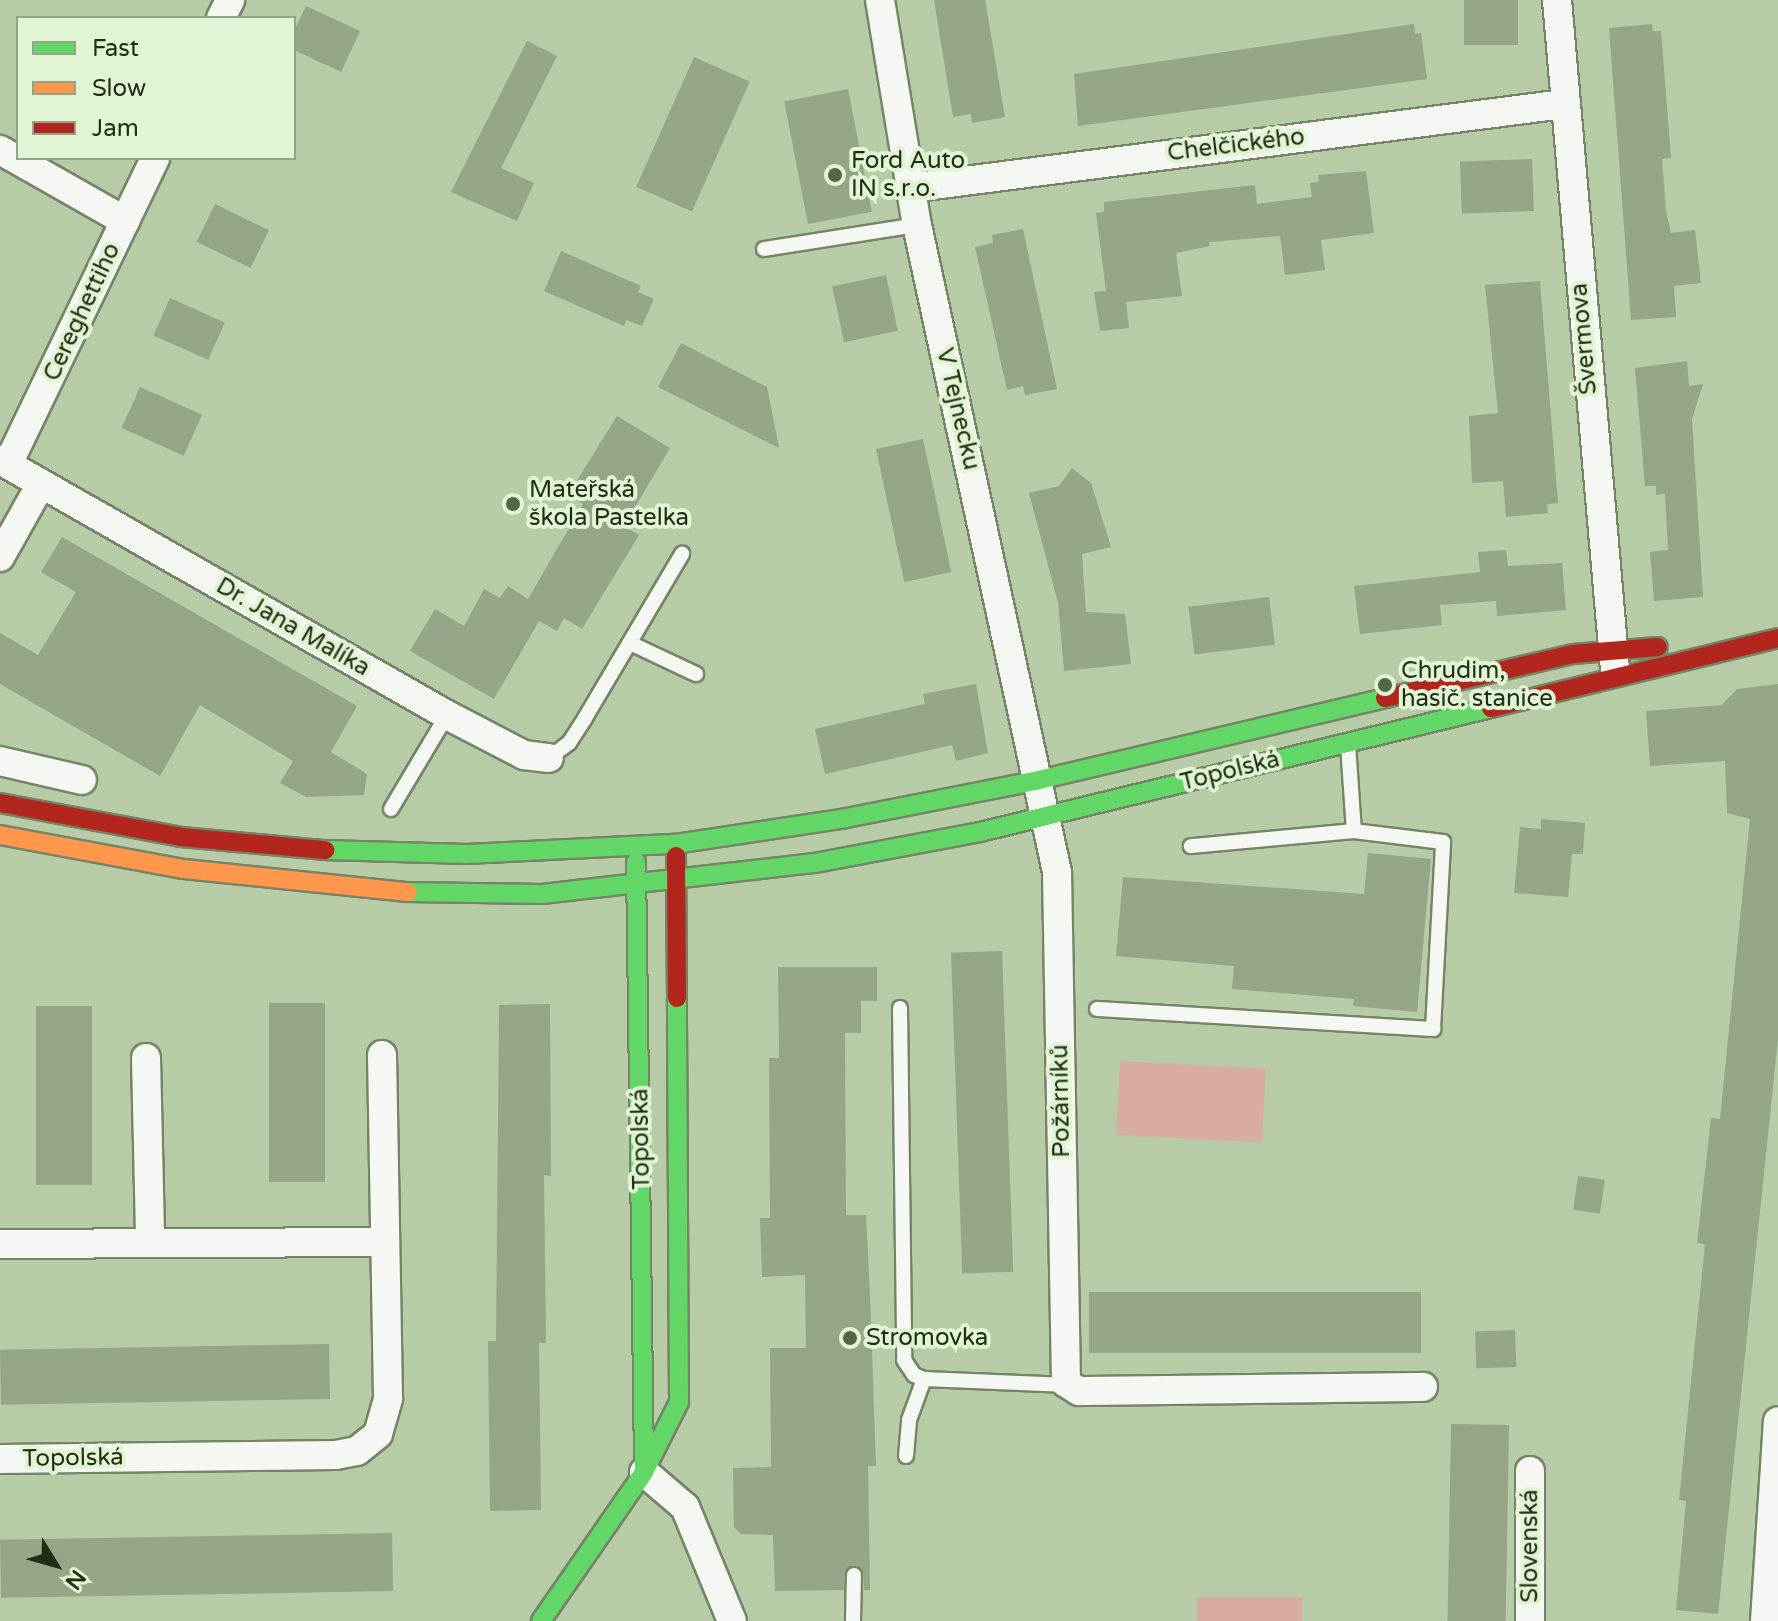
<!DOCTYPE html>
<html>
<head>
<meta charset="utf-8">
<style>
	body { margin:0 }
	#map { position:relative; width:1778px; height:1621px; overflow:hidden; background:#b6cba6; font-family:"Varela Round",sans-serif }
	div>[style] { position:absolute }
	.green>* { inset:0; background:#d9aca3; transform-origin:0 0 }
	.building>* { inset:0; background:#95a588; transform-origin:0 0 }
	.roads { filter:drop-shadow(2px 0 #758467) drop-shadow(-2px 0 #758467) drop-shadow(0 2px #758467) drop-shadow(0 -2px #758467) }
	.lane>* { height:14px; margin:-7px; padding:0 7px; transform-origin:7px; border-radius:7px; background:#f4f7f2 }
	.street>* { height:28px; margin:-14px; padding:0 14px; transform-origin:14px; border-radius:14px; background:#f4f7f2 }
	.fast>* { height:18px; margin:-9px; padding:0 9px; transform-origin:9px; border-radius:9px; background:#63d668 }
	.slow>* { height:18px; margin:-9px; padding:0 9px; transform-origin:9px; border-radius:9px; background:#ff974d }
	.jam>* { height:18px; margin:-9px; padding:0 9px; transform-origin:9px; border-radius:9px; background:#b3261e }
	.dots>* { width:22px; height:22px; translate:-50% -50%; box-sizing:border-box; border:4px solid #e1f4d3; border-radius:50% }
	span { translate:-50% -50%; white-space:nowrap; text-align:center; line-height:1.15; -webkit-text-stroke:8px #e1f4d3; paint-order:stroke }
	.street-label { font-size:24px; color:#212e14 }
	.poi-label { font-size:24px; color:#212e14 }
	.left { translate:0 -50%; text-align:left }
	.legend { position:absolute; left:16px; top:16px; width:280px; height:144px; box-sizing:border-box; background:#e1f4d3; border:2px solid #94a587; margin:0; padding:10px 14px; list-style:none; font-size:24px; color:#212e14 }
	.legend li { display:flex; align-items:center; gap:16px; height:40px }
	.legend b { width:40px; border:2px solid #94a587 }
	.north { position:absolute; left:16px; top:1525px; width:80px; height:80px; -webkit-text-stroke:6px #e1f4d3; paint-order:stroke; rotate:127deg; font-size:22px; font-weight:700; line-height:32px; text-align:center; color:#212e14 }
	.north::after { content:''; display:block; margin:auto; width:28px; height:36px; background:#212e14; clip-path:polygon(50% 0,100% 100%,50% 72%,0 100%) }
</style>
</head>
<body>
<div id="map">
	<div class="green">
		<i style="left:1120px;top:1061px;width:146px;height:74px;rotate:3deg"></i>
		<i style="left:1197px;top:1597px;width:105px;height:24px"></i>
	</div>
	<div class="building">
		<i style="clip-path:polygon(934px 0,985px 0,1005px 117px,972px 123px,971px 114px,953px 117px)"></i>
		<i style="left:1464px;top:0;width:54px;height:45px"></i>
		<i style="clip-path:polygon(306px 6px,360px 31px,341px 72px,294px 50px,294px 31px)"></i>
		<i style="clip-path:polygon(1414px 24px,1415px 34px,1421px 33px,1427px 79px,1078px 126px,1074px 74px)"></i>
		<i style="clip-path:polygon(1652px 24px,1653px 31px,1661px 31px,1668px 120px,1671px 158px,1662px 159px,1666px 211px,1671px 233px,1695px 230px,1701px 283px,1674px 286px,1676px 317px,1631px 320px,1609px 28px)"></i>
		<i style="clip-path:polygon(527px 41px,557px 56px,501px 168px,534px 183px,517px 221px,451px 192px)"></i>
		<i style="left:694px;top:57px;width:61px;height:142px;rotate:24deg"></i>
		<i style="left:848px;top:89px;width:125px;height:65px;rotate:79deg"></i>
		<i style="left:1532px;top:159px;width:52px;height:72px;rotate:88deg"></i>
		<i style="clip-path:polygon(1366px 171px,1374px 233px,1321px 240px,1325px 270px,1285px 275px,1280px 236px,1209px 242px,1210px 246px,1176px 253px,1182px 296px,1126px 302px,1129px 328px,1100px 331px,1094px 292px,1106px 291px,1096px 213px,1104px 212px,1104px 202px,1255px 185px,1257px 204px,1312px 197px,1310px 183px,1319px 182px,1318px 175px)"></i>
		<i style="left:215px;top:204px;width:60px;height:42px;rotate:26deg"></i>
		<i style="clip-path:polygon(1023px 229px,1057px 389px,1025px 395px,1023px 386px,1007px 390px,975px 247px,993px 243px,992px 235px)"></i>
		<i style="clip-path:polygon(561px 251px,641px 286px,638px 292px,654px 299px,642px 326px,626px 320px,624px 326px,544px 291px)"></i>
		<i style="left:886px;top:275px;width:57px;height:55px;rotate:78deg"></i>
		<i style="clip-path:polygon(1540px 281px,1558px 503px,1547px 504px,1548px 513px,1506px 517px,1503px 481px,1472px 483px,1469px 416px,1498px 413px,1485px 285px)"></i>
		<i style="left:170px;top:298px;width:60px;height:41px;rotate:24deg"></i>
		<i style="clip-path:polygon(681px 343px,767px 387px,779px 448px,658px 387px)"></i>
		<i style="clip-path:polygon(1687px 361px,1689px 386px,1703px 384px,1692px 419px,1703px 597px,1654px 601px,1650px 552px,1668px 550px,1665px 494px,1656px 495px,1656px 486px,1645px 486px,1635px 368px)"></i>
		<i style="left:140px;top:387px;width:68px;height:45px;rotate:24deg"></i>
		<i style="clip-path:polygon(617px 416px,670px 448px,624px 526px,639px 535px,582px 629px,564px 618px,557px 631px,539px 621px,494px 699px,410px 651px,435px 609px,464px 626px,484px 589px,500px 598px,508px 586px,528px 599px,583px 504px,568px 495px)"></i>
		<i style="left:923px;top:439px;width:136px;height:48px;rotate:78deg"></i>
		<i style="clip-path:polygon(1072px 468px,1091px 483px,1111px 547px,1082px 554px,1086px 612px,1125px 614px,1131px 664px,1064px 671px,1058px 603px,1029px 493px,1059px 486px)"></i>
		<i style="clip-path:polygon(62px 537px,357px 706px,331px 752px,367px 774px,364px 795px,306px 797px,280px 783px,293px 761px,200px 705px,160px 776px,0 684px,0 633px,38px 655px,76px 592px,41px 572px)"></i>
		<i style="clip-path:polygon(1506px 550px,1508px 566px,1562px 563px,1566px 610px,1497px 616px,1496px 601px,1440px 605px,1442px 625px,1360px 634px,1354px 586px,1480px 572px,1478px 552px)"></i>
		<i style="left:1269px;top:597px;width:48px;height:81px;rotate:83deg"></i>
		<i style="clip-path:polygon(976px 684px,988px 753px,956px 761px,952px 745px,825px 774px,815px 729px,925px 704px,923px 694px)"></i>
		<i style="clip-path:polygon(1778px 684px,1778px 1039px,1718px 1614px,1676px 1610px,1686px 1501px,1679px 1500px,1705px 1244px,1697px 1243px,1711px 1118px,1720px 1119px,1750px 819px,1727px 813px,1725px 761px,1650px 766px,1646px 711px,1722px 705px,1737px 689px)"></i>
		<i style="clip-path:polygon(1541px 819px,1585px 823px,1583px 854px,1572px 854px,1568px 897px,1514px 893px,1520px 827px,1541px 829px)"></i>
		<i style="clip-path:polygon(1368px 853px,1431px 859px,1417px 1012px,1353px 1006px,1354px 999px,1232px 989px,1234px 966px,1116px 956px,1123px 877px,1364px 894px)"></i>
		<i style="left:1002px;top:951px;width:321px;height:51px;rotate:88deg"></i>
		<i style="clip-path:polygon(778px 967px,877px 967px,877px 1001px,861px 1001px,861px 1033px,845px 1033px,846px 1215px,866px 1215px,870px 1296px,876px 1466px,868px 1466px,870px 1590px,864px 1590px,863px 1571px,853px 1565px,845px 1571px,844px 1590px,775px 1591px,773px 1535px,741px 1534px,734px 1527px,733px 1468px,771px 1467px,770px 1348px,806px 1348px,805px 1275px,762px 1277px,760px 1218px,770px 1218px,769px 1058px,779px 1058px)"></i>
		<i style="left:269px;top:1003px;width:56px;height:179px"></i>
		<i style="clip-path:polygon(550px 1004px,551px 1176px,544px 1175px,546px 1343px,539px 1343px,541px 1510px,490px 1511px,488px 1341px,496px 1341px,499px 1005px)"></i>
		<i style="left:92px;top:1006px;width:179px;height:56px;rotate:90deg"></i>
		<i style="left:1578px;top:1176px;width:27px;height:34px;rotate:8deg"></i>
		<i style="left:1421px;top:1292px;width:61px;height:332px;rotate:90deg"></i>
		<i style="left:1515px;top:1330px;width:37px;height:40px;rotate:88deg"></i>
		<i style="left:329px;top:1344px;width:55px;height:329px;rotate:89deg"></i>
		<i style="left:1451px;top:1424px;width:58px;height:197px;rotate:1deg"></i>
		<i style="left:392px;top:1533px;width:58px;height:392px;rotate:89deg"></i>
	</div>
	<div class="roads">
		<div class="lane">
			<i style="left:764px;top:249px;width:155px;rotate:-8.9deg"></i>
			<i style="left:630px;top:643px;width:73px;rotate:25.2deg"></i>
			<i style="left:1348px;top:744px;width:87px;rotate:86.1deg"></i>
			<i style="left:549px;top:758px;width:25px;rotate:-37deg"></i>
			<i style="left:569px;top:743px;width:30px;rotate:-57deg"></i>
			<i style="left:585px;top:718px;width:191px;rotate:-59.4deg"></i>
			<i style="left:391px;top:809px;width:109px;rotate:-59.2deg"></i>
			<i style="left:900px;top:1008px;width:352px;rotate:89.3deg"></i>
			<i style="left:904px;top:1360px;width:18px;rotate:56deg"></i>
			<i style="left:914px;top:1375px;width:11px;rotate:22deg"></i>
			<i style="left:924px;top:1379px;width:144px;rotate:2.4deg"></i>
			<i style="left:1097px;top:1009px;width:337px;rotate:3.4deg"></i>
			<i style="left:1433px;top:1029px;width:187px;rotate:-86.9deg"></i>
			<i style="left:1443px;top:842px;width:90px;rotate:-173deg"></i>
			<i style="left:1354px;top:831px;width:164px;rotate:174.7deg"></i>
			<i style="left:906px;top:1456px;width:36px;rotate:-85deg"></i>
			<i style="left:909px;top:1420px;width:44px;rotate:-69.9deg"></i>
			<i style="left:853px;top:1621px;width:46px;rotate:-88.8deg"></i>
		</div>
		<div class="street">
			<i style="left:880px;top:0;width:228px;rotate:80.7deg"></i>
			<i style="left:917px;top:225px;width:662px;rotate:77.79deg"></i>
			<i style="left:1057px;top:872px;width:511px;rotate:88.99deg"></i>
			<i style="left:1066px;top:1383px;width:15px;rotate:32deg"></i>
			<i style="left:1079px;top:1391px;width:344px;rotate:-0.7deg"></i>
			<i style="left:1557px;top:0;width:672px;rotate:85.05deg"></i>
			<i style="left:221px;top:18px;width:20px;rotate:-63deg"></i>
			<i style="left:0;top:150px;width:144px;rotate:29.6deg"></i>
			<i style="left:910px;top:188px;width:659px;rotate:-7.32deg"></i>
			<i style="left:0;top:460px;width:515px;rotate:29.7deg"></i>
			<i style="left:447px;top:715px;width:87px;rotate:27.5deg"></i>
			<i style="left:524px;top:755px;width:25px;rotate:7deg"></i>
			<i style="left:8px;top:464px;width:339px;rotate:-64.3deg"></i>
			<i style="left:0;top:557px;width:84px;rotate:-60.7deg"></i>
			<i style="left:0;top:761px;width:84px;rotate:13deg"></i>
			<i style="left:146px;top:1058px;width:181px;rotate:88.7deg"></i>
			<i style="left:0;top:1244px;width:384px;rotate:-0.3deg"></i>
			<i style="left:0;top:1459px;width:336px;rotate:-0.7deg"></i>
			<i style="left:336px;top:1455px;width:21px;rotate:-11deg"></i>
			<i style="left:357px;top:1451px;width:27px;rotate:-39deg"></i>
			<i style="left:378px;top:1434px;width:37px;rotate:-74deg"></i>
			<i style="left:388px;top:1398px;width:343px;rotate:-91deg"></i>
			<i style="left:644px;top:1472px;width:54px;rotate:40.5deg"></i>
			<i style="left:685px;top:1507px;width:123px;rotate:67.6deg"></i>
			<i style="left:1530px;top:1621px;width:150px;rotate:-90deg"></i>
			<i style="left:1765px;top:1621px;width:200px;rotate:-86.3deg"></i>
		</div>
		<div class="fast">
			<i style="left:325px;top:850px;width:142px;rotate:1.6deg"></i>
			<i style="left:467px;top:854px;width:208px;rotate:-2.8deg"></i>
			<i style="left:675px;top:844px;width:173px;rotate:-8.6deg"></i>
			<i style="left:846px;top:818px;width:197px;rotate:-11.1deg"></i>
			<i style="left:1039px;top:780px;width:356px;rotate:-13.3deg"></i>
			<i style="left:636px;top:862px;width:607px;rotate:89.24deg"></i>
			<i style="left:408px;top:892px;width:134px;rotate:0.9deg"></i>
			<i style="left:542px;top:894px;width:275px;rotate:-6.5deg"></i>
			<i style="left:815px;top:863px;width:168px;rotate:-10.6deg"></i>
			<i style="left:980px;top:832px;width:526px;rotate:-13.64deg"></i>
			<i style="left:541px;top:1621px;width:181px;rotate:-55.3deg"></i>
			<i style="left:644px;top:1472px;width:78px;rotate:-63.4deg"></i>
			<i style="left:679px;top:1402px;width:404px;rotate:-90.3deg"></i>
		</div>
		<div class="slow">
			<i style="left:0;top:835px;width:187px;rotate:10.5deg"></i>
			<i style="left:184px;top:869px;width:225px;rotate:5.9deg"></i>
		</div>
		<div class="jam">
			<i style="left:1385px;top:698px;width:193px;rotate:-13.2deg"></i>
			<i style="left:1573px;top:654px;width:85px;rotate:-4.7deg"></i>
			<i style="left:1491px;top:708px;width:295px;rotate:-13.7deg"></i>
			<i style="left:0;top:803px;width:184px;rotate:10.6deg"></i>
			<i style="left:181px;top:837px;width:145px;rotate:5.2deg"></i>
			<i style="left:676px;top:856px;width:142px;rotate:89.6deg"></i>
		</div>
	</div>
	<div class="dots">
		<i style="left:835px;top:175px;background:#556547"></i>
		<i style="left:513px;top:504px;background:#556547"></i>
		<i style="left:1385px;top:685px;background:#556547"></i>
		<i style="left:850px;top:1338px;background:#556547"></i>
	</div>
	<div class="street-label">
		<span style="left:1236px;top:145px;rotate:-7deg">Chelčického</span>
		<span style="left:82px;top:312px;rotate:-65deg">Cereghettiho</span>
		<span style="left:1584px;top:339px;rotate:-95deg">Švermova</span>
		<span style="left:958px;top:409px;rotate:77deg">V Tejnecku</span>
		<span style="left:293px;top:627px;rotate:30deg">Dr. Jana Malíka</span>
		<span style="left:1230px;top:771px;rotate:-14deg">Topolská</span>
		<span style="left:1061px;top:1101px;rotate:-91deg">Požárníků</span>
		<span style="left:641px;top:1139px;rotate:-91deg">Topolská</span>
		<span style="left:73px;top:1458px;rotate:-1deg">Topolská</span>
		<span style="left:1530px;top:1546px;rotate:-90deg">Slovenská</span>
	</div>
	<div class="poi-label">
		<span class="left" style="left:851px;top:175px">Ford Auto<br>IN s.r.o.</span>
		<span class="left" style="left:529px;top:504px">Mateřská<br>škola Pastelka</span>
		<span class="left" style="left:1401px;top:685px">Chrudim,<br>hasič. stanice</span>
		<span class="left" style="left:866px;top:1338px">Stromovka</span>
	</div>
	<ul class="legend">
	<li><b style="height:10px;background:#63d668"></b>Fast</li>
	<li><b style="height:10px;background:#ff974d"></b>Slow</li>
	<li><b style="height:10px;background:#b3261e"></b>Jam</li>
	</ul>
	<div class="north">N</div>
</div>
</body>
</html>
